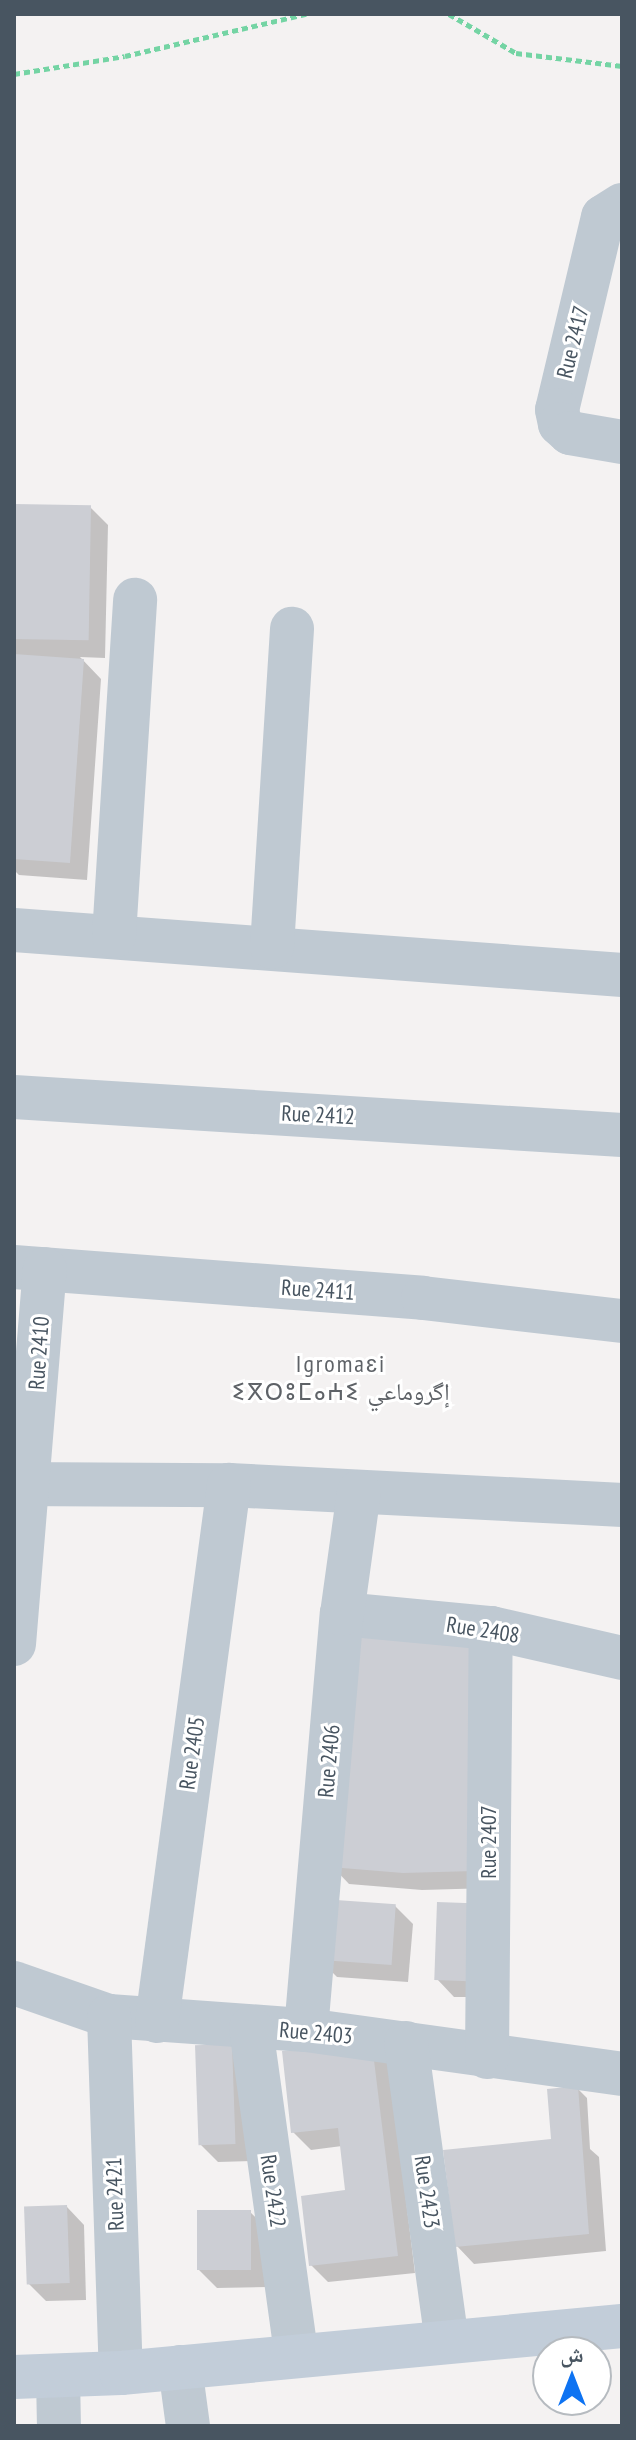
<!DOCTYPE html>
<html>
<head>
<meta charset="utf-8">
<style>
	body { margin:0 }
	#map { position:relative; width:636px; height:2440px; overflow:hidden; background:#f4f2f2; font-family:"PT Sans Narrow","Noto Naskh Arabic","Noto Sans Tifinagh",sans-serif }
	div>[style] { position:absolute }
	.shadow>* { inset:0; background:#0003 }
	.building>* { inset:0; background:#ccced4; transform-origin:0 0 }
	.path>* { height:5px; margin-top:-2.5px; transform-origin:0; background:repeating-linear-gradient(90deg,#74d4a4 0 6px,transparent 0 10px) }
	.street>* { height:44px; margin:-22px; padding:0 22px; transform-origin:22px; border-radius:22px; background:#bfc9d2 }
	.secondary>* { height:44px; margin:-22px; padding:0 22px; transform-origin:22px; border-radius:22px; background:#c2cdd9 }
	span { translate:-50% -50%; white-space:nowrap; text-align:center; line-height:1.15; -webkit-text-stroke:6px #fff; paint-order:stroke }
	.street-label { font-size:22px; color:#485561 }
	.neighbourhood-label { font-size:24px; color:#5e6267; letter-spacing:2px }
	.frame { position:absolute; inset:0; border:16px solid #485561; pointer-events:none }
	.north { position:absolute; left:532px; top:2336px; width:80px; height:80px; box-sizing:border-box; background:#fff; border:2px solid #b6bbc0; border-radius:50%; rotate:0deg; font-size:22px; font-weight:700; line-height:32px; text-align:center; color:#485561 }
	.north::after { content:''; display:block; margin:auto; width:28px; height:36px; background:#0e73f2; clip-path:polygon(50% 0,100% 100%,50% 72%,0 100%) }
</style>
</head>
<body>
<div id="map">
	<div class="shadow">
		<i style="clip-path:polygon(14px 506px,90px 507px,108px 525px,105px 658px,80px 657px,101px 679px,87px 880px,19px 875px,14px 870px)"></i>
		<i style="clip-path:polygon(347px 1765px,491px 1888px,422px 1890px,349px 1884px,332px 1866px)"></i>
		<i style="clip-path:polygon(438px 1905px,487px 1997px,454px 1997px,437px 1979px)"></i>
		<i style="clip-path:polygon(395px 1906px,413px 1924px,408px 1982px,337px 1977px,319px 1959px)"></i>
		<i style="clip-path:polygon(232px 2046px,252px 2161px,218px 2162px,200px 2144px)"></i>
		<i style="clip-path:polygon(372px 2046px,389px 2063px,415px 2273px,328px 2282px,311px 2265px,347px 2192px,342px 2146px,311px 2150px,293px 2132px)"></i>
		<i style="clip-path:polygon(578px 2089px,587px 2098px,590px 2149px,599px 2157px,606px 2251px,474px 2264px,457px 2246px,556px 2142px)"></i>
		<i style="clip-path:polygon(67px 2207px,84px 2225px,86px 2300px,46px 2301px,28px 2283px)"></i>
		<i style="clip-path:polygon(250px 2212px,268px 2229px,268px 2287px,217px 2288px,199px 2270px)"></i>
	</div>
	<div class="building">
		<i style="left:14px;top:504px;width:77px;height:135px;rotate:1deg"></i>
		<i style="clip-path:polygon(14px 654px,84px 659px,70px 863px,14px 859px)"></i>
		<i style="clip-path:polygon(359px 1629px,480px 1634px,474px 1871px,403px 1873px,330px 1867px)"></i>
		<i style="left:322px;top:1899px;width:74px;height:61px;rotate:4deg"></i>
		<i style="left:437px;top:1902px;width:35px;height:78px;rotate:2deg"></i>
		<i style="left:232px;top:2044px;width:100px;height:37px;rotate:88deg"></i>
		<i style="clip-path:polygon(372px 2044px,398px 2256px,309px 2266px,301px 2196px,345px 2190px,338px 2128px,291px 2133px,282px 2051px)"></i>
		<i style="clip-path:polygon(578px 2086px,589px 2234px,455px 2247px,443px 2150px,551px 2139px,547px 2089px)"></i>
		<i style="left:67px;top:2205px;width:78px;height:43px;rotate:88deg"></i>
		<i style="left:251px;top:2210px;width:60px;height:54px;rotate:90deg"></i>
	</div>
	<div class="path">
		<i style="left:449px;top:14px;width:78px;rotate:30.2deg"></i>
		<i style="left:516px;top:53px;width:107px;rotate:7deg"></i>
		<i style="left:14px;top:74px;width:112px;rotate:-9.2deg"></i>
		<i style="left:125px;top:56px;width:186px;rotate:-13.1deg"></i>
	</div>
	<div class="street">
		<i style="left:622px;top:205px;width:22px;rotate:148deg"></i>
		<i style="left:603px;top:217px;width:198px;rotate:103.4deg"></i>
		<i style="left:557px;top:410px;width:14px;rotate:78deg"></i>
		<i style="left:560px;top:424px;width:13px;rotate:42deg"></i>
		<i style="left:570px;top:433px;width:53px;rotate:9.8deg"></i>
		<i style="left:14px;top:930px;width:610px;rotate:4.23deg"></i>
		<i style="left:114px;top:936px;width:337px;rotate:-86.4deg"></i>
		<i style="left:272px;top:947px;width:319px;rotate:-86.4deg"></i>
		<i style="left:14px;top:1097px;width:609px;rotate:3.58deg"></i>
		<i style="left:14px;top:1267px;width:410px;rotate:4.3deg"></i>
		<i style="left:423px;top:1298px;width:200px;rotate:6.6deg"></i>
		<i style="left:14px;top:1484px;width:215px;rotate:0.3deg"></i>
		<i style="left:229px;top:1485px;width:394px;rotate:2.9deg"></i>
		<i style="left:342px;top:1614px;width:150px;rotate:5.4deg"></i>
		<i style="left:491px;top:1628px;width:134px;rotate:12.9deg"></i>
		<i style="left:14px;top:1644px;width:376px;rotate:-85.3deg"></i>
		<i style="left:14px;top:1983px;width:101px;rotate:19.2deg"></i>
		<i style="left:109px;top:2016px;width:197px;rotate:4.1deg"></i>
		<i style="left:306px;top:2030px;width:319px;rotate:7.9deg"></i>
		<i style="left:109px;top:2016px;width:357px;rotate:88.1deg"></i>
		<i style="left:157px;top:2021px;width:541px;rotate:-82.35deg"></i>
		<i style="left:251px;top:2028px;width:329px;rotate:82.1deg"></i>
		<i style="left:306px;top:2030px;width:418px;rotate:-85.1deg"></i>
		<i style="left:342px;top:1614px;width:123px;rotate:-82.1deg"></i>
		<i style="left:406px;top:2043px;width:301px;rotate:82.2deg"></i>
		<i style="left:487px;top:2057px;width:429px;rotate:-89.5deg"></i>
		<i style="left:180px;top:2367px;width:60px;rotate:82.3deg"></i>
		<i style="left:58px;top:2376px;width:50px;rotate:88.9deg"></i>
	</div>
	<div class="secondary">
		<i style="left:14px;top:2377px;width:107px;rotate:-2.1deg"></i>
		<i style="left:121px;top:2373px;width:503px;rotate:-5.36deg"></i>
	</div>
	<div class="street-label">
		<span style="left:573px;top:342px;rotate:-76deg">Rue 2417</span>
		<span style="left:318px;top:1115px;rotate:3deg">Rue 2412</span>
		<span style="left:318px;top:1290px;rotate:4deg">Rue 2411</span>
		<span style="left:39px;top:1353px;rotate:-86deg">Rue 2410</span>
		<span style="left:483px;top:1630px;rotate:9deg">Rue 2408</span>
		<span style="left:192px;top:1753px;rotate:-82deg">Rue 2405</span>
		<span style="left:329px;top:1761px;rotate:-85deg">Rue 2406</span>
		<span style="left:489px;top:1842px;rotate:-90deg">Rue 2407</span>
		<span style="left:316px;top:2033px;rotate:5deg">Rue 2403</span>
		<span style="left:273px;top:2191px;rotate:82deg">Rue 2422</span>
		<span style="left:427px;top:2192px;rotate:82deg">Rue 2423</span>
		<span style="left:115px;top:2194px;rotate:-92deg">Rue 2421</span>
	</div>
	<div class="neighbourhood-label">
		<span style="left:341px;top:1378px">Igromaɛi<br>ⵉⴳⵔⵓⵎⴰⵄⵉ إگروماعي</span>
	</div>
	<div class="frame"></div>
	<div class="north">ش</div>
</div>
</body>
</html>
